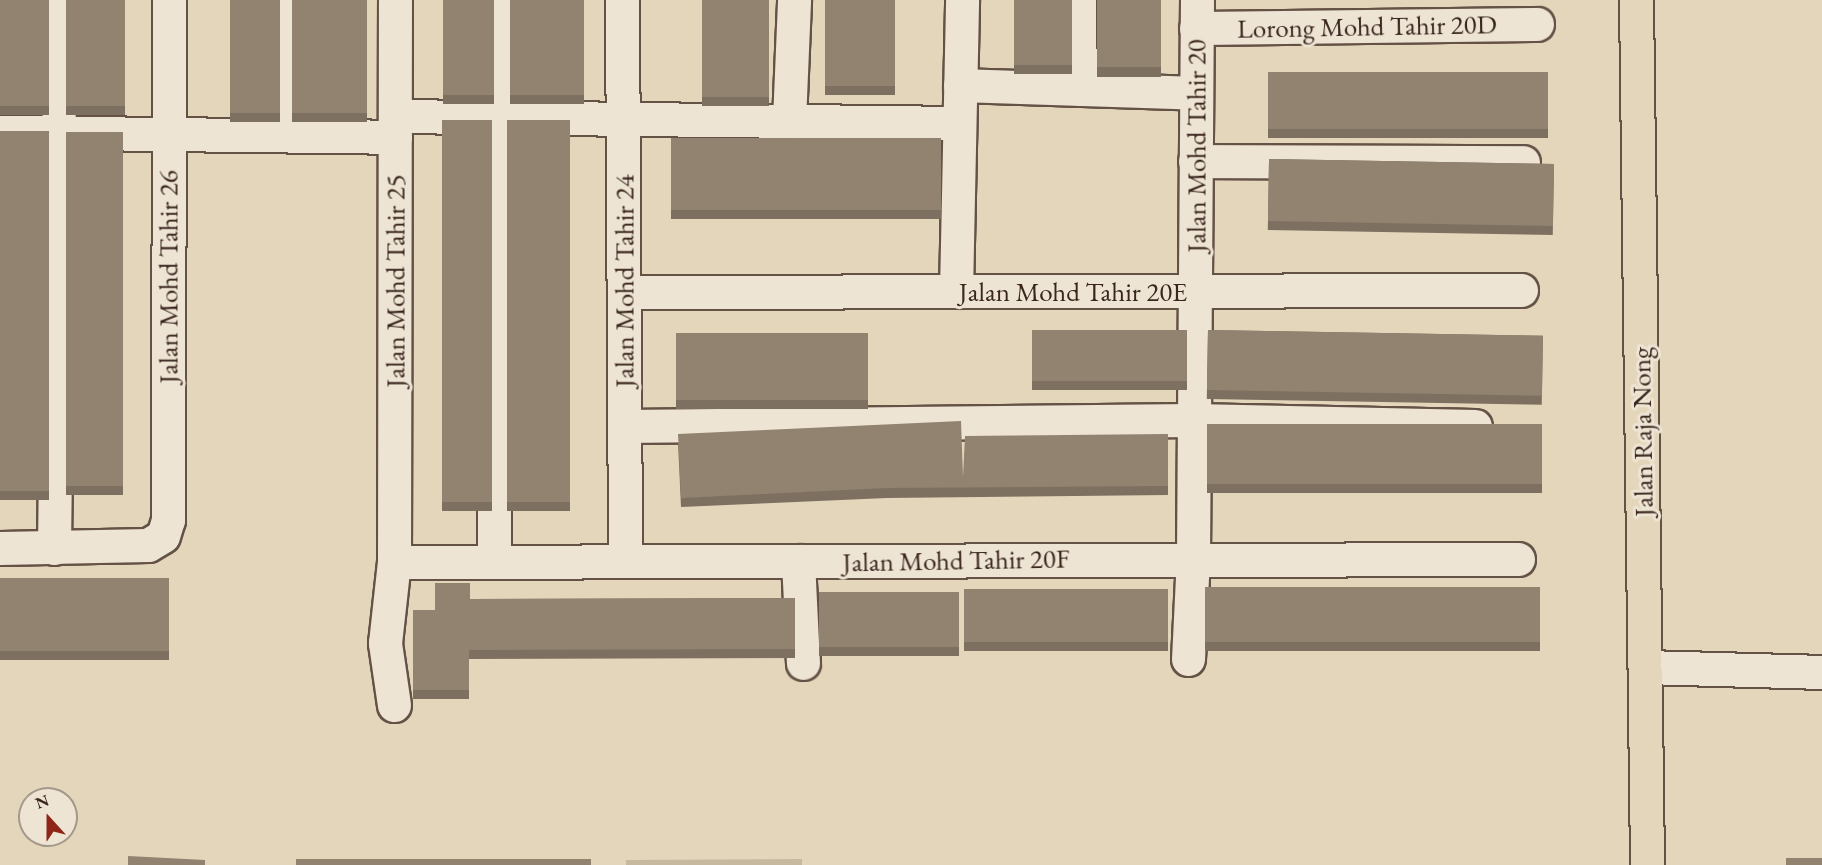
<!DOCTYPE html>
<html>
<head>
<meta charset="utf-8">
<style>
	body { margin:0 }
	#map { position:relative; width:1822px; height:865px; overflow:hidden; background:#e4d6bb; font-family:"EB Garamond",serif }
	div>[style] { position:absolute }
	.green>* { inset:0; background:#c7b8a0 }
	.roads { filter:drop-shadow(2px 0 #645246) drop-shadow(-2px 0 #645246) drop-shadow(0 2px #645246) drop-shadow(0 -2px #645246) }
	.minor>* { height:33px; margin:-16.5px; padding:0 16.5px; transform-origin:16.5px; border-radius:16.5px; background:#ede4d3 }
	.major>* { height:33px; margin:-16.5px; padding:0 16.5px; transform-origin:16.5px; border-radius:16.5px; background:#e4d6bb }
	.wall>* { inset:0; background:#7e7060; transform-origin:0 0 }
	.building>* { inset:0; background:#928270; transform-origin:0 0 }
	span { translate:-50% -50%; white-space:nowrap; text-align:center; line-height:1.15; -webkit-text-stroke:6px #ede4d3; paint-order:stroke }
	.street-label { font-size:27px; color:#3a261f }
	.north { position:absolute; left:18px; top:787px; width:60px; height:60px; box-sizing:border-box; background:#ede4d3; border:2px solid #a5988b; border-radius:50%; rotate:339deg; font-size:16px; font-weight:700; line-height:24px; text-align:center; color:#3a261f }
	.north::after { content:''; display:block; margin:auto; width:21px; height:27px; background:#8f2418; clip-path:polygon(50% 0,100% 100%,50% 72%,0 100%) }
</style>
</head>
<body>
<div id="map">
	<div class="green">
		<i style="clip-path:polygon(802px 859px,802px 865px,626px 865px,626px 860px)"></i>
	</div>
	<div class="roads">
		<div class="minor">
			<i style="left:285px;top:0;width:135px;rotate:89.6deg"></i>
			<i style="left:622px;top:0;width:561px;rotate:89.69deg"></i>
			<i style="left:1079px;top:0;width:89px;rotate:89.4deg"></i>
			<i style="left:1196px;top:28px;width:341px;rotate:-0.7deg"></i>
			<i style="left:960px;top:85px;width:236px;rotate:1.9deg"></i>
			<i style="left:395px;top:116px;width:564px;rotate:0.71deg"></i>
			<i style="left:789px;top:121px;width:121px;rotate:-87.6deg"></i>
			<i style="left:0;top:132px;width:395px;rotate:0.7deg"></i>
			<i style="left:1195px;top:161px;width:328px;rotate:0.2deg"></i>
			<i style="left:956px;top:291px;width:291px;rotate:-88.8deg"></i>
			<i style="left:624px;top:292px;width:897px;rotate:-0.13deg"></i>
			<i style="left:624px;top:426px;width:570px;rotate:-0.6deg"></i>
			<i style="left:1194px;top:420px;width:281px;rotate:1.2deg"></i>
			<i style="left:0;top:548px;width:148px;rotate:-1.2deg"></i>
			<i style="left:148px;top:545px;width:17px;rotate:-31deg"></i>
			<i style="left:163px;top:536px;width:17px;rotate:-73deg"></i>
			<i style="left:168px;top:520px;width:520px;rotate:-89.89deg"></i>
			<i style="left:54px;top:548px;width:414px;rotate:-89.3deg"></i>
			<i style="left:59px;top:134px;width:134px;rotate:-90.9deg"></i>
			<i style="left:798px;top:561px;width:102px;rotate:87.2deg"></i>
			<i style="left:394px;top:562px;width:1124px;rotate:-0.15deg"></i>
			<i style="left:494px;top:562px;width:562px;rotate:-89.8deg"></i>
			<i style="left:1188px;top:659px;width:101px;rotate:-87.2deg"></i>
			<i style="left:1193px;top:558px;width:558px;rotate:-89.59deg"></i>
			<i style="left:1645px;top:667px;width:177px;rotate:1.6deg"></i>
			<i style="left:394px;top:705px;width:63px;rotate:-98.3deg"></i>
			<i style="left:385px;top:643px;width:81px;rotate:-83.7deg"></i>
			<i style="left:394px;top:562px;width:562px;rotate:-89.9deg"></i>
		</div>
		<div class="major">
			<i style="left:1636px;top:0;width:865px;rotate:89.27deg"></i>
		</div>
	</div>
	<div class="wall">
		<i style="left:0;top:0;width:49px;height:115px"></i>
		<i style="left:66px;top:0;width:59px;height:115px"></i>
		<i style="left:230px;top:0;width:50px;height:122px"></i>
		<i style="left:292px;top:0;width:75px;height:122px"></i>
		<i style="left:443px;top:0;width:51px;height:104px"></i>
		<i style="left:510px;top:0;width:74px;height:104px"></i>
		<i style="left:702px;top:0;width:67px;height:106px"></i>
		<i style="left:825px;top:0;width:70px;height:95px"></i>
		<i style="left:1014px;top:0;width:58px;height:74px"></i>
		<i style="left:1097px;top:0;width:64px;height:77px"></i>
		<i style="left:1268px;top:72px;width:280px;height:66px"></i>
		<i style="left:442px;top:120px;width:50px;height:391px"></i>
		<i style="left:570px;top:120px;width:391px;height:63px;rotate:90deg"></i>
		<i style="left:0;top:131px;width:49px;height:369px"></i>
		<i style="left:66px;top:132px;width:57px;height:363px"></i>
		<i style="left:941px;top:138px;width:81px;height:270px;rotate:90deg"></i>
		<i style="left:1554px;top:164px;width:71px;height:285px;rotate:91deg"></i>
		<i style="left:1032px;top:330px;width:155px;height:60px"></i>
		<i style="left:1208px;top:330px;width:335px;height:69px;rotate:1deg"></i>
		<i style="left:676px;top:333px;width:192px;height:76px"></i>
		<i style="left:1207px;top:424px;width:335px;height:69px"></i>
		<i style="clip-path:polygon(1168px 434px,1168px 495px,887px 498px,681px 507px,678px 443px,963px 477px)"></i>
		<i style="left:0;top:578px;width:169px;height:82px"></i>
		<i style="left:1205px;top:587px;width:335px;height:64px"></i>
		<i style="left:964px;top:589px;width:204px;height:62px"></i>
		<i style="left:959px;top:592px;width:64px;height:140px;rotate:90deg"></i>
		<i style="clip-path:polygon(795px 598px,795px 658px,469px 659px,469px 699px,413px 699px,413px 610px,435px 610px,470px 599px)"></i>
	</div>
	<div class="building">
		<i style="left:0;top:0;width:49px;height:106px"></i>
		<i style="left:66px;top:0;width:59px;height:106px"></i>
		<i style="left:230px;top:0;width:50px;height:113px"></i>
		<i style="left:292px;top:0;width:75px;height:113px"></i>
		<i style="left:443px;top:0;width:51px;height:95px"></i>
		<i style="left:510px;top:0;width:74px;height:95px"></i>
		<i style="left:702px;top:0;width:67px;height:97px"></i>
		<i style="left:825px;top:0;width:70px;height:86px"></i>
		<i style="left:1014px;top:0;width:58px;height:65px"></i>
		<i style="left:1097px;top:0;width:64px;height:67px"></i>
		<i style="left:1268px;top:72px;width:280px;height:57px"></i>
		<i style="left:442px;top:120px;width:50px;height:382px"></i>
		<i style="left:570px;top:120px;width:382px;height:63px;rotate:90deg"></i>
		<i style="left:0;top:131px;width:49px;height:360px"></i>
		<i style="left:66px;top:132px;width:57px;height:354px"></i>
		<i style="left:941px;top:138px;width:72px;height:270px;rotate:90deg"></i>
		<i style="left:1554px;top:164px;width:62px;height:285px;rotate:91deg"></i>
		<i style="left:1032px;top:330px;width:155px;height:51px"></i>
		<i style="left:1208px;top:330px;width:335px;height:60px;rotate:1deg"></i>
		<i style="left:676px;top:333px;width:192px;height:67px"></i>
		<i style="clip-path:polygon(961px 421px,963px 477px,965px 436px,1168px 434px,1168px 486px,887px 488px,681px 498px,678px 434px)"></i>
		<i style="left:1207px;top:424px;width:335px;height:60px"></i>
		<i style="left:0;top:578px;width:169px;height:73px"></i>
		<i style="clip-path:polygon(435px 583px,470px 583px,470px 599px,795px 598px,795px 649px,469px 650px,469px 690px,413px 690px,413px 610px,435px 610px)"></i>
		<i style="left:1205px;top:587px;width:335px;height:55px"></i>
		<i style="left:964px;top:589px;width:204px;height:53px"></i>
		<i style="left:959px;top:592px;width:55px;height:140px;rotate:90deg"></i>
		<i style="clip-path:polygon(128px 856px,205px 860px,205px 865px,128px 865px)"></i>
		<i style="left:1786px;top:858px;width:36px;height:7px"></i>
		<i style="left:296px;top:859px;width:295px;height:6px"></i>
	</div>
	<div class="street-label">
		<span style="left:1367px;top:26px;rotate:-1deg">Lorong Mohd Tahir 20D</span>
		<span style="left:1196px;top:146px;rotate:-90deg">Jalan Mohd Tahir 20</span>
		<span style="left:168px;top:277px;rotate:-90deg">Jalan Mohd Tahir 26</span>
		<span style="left:395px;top:281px;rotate:-90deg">Jalan Mohd Tahir 25</span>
		<span style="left:624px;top:281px;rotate:-90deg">Jalan Mohd Tahir 24</span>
		<span style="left:1073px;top:292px">Jalan Mohd Tahir 20E</span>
		<span style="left:1642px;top:432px;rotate:-91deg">Jalan Raja Nong</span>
		<span style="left:956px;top:560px;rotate:-1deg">Jalan Mohd Tahir 20F</span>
	</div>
	<div class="north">N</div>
</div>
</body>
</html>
